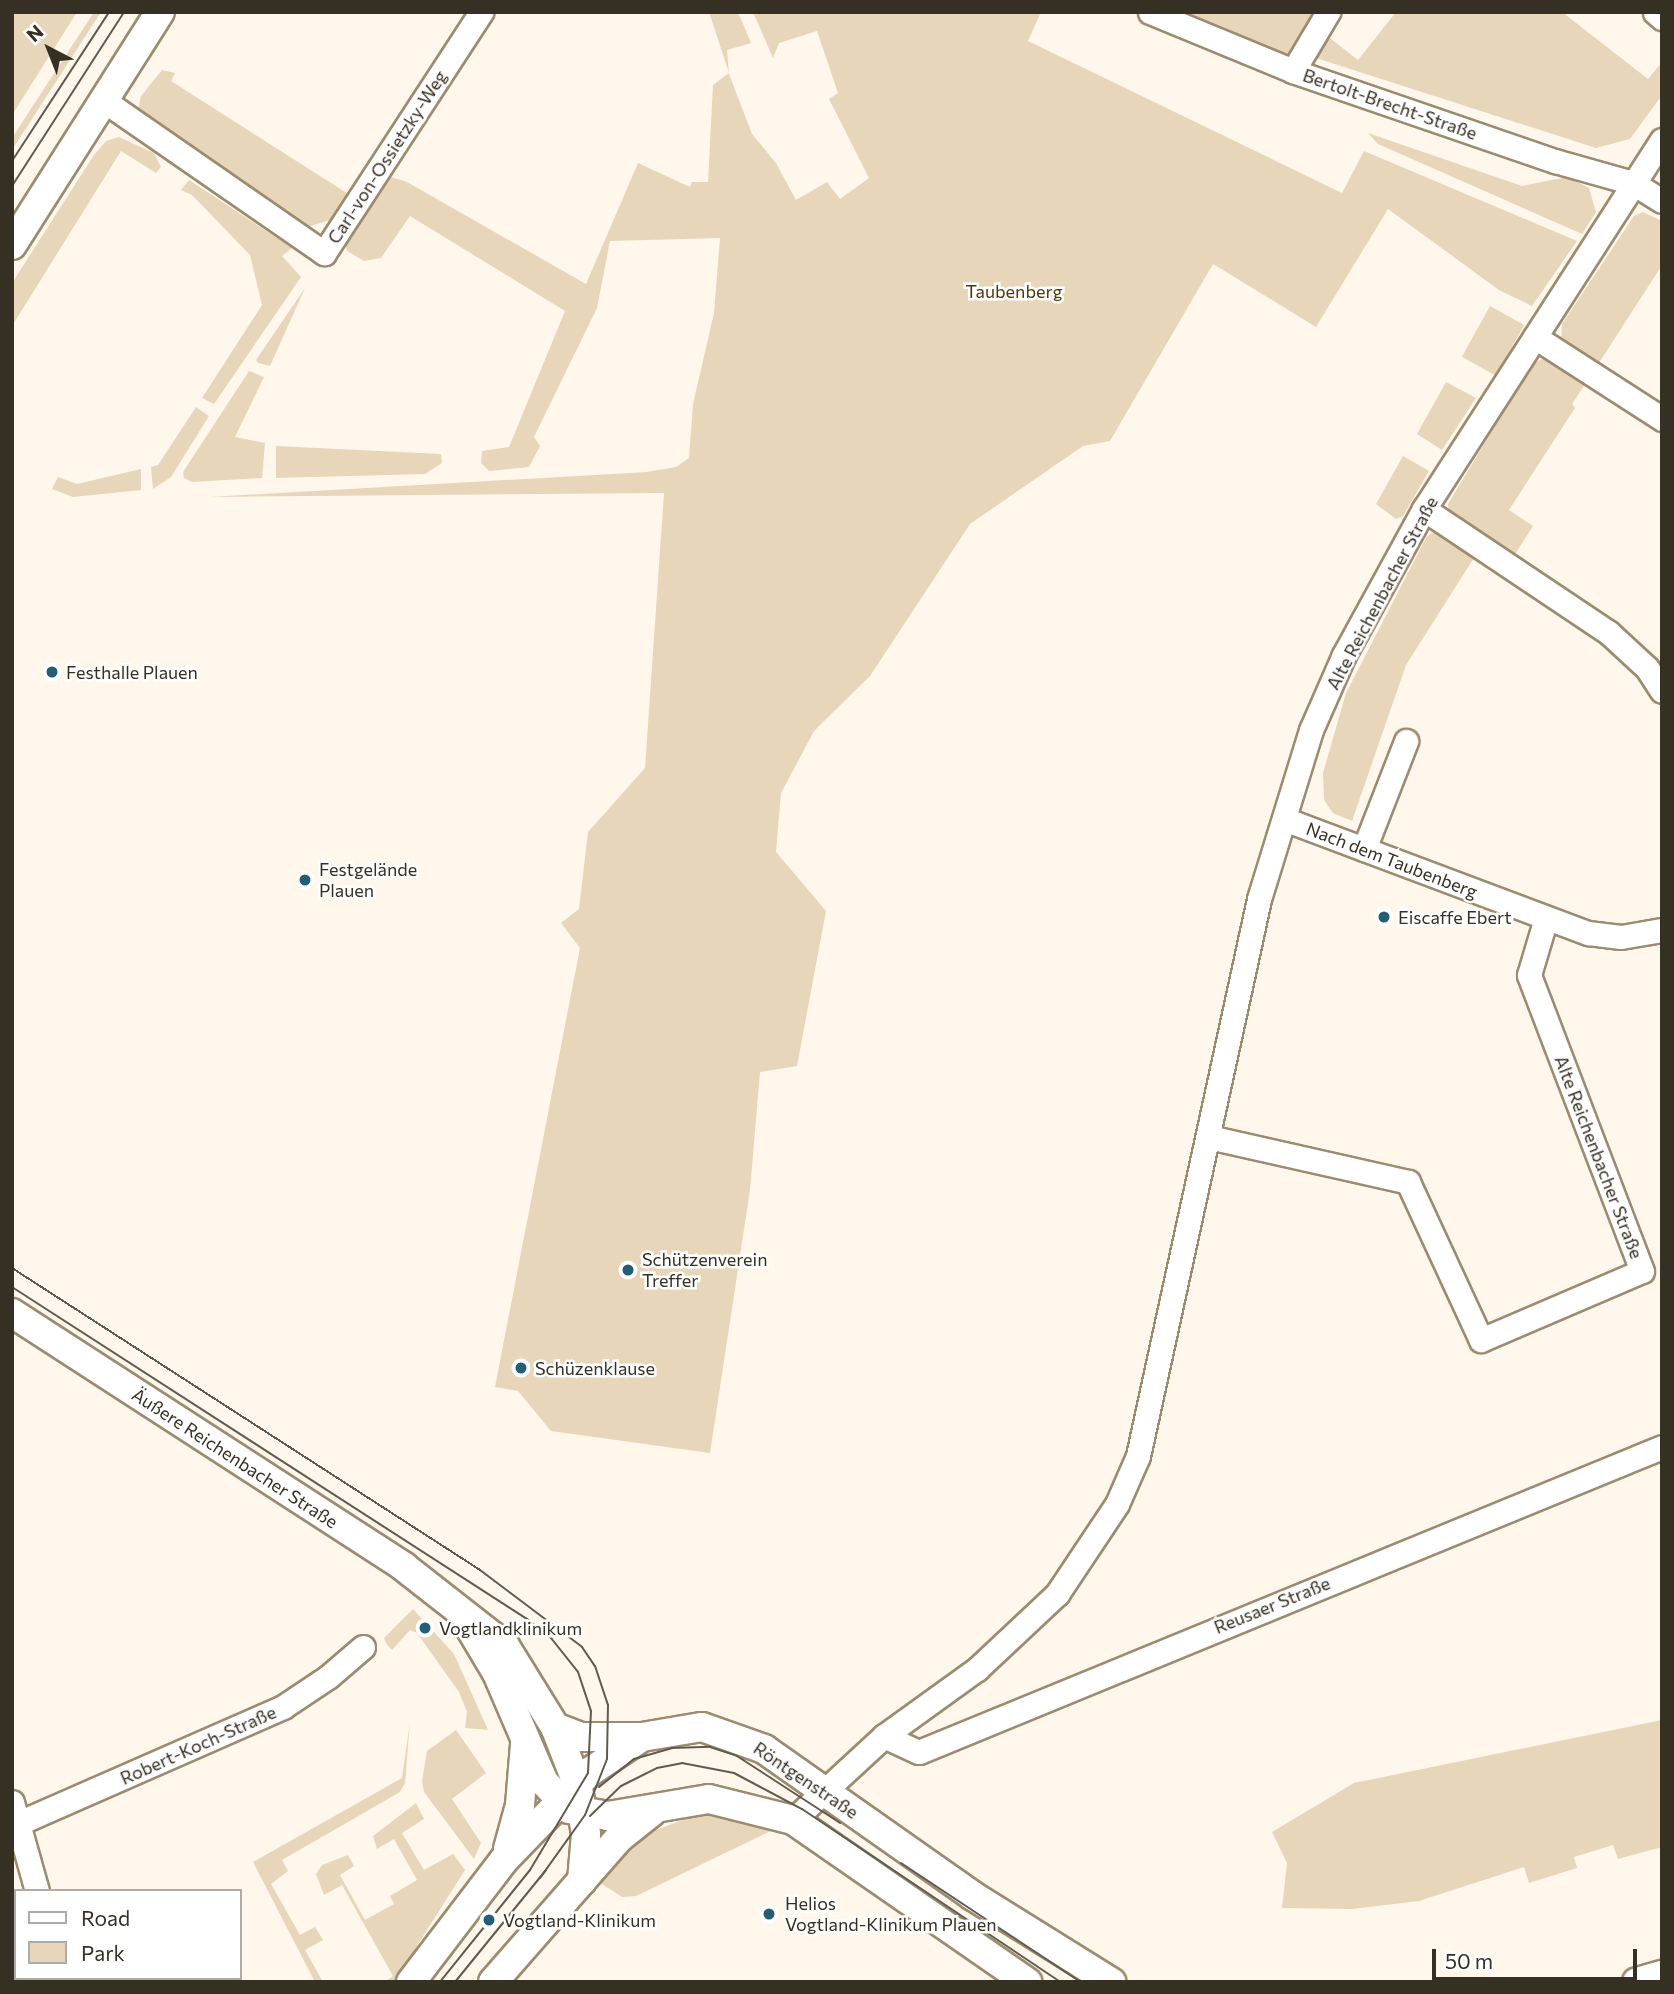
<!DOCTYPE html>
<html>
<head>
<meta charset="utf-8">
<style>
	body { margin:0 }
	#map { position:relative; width:1674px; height:1994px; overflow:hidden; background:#fff7eb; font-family:Commissioner,sans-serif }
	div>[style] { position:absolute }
	.green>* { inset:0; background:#e7d6b9; transform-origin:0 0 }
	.roads { filter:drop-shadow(2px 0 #9d8b70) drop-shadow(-2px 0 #9d8b70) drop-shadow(0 2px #9d8b70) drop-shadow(0 -2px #9d8b70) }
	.minor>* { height:23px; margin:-11.5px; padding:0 11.5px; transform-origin:11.5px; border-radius:11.5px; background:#fff }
	.tertiary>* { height:28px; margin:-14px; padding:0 14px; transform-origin:14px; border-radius:14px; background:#fff }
	.tram>* { height:2px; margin:-1px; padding:0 1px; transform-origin:1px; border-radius:1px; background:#615a4e }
	.dots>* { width:19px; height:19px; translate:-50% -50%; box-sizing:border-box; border:4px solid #fff; border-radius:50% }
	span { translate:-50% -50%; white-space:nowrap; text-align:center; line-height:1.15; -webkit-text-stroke:5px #fff; paint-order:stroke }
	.street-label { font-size:18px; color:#362f23 }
	.park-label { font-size:18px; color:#513701 }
	.poi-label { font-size:18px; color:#362f23 }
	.left { translate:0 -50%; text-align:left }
	.frame { position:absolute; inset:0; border:14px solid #362f23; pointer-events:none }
	.legend { position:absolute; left:14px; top:1889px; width:228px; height:91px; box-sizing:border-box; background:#fff; border:2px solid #afaca7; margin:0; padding:9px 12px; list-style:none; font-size:21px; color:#362f23 }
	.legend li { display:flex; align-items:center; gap:14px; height:35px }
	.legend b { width:35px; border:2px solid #afaca7 }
	.north { position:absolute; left:14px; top:14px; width:70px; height:70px; -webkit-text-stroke:5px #fff; paint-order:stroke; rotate:318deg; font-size:19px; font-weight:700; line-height:28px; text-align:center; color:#362f23 }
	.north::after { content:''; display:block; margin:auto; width:24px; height:32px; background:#362f23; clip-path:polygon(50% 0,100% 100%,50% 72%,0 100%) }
	.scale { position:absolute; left:1432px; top:1949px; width:205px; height:32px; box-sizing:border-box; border:4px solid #362f23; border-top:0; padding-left:9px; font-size:21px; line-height:24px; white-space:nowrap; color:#362f23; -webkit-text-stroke:5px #fff; paint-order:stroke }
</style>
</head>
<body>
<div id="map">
	<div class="green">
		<i style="clip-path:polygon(12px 12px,77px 12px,12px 115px)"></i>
		<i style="clip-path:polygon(94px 12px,101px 12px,12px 150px,12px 138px)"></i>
		<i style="clip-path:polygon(709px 12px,737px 12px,741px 19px,751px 43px,727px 50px,729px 74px,752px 134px,776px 163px,796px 200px,827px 182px,840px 199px,869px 178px,829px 99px,838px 93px,817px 31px,779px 43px,773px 58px,753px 12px,1041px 12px,1028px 41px,1342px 193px,1364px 151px,1577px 241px,1532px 306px,1499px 290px,1388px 209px,1316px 327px,1213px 264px,1110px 441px,1083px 446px,970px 524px,870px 676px,814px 731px,781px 793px,776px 852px,826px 911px,797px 1066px,760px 1072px,750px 1190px,710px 1453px,551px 1431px,518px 1391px,495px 1387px,580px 948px,561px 923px,579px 909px,588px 832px,645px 768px,664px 493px,210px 497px,647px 472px,676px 467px,689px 458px,693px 404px,714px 313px,720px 238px,610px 241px,597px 308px,534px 437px,540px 446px,529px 467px,489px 471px,481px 463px,482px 451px,509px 447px,565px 311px,410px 216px,381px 258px,364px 261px,347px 251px,345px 242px,384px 175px,407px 182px,586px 284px,638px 163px,690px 187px,692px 182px,708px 182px,713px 85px,729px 73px)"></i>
		<i style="clip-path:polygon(1175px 12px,1318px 12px,1288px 55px)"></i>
		<i style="clip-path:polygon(1396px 12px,1562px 12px,1648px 79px,1662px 62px,1662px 95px,1630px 139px,1596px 148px,1313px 57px,1321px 31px,1358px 60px)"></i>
		<i style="clip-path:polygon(162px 70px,175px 73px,171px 81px,353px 197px,339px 217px,308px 227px,146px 121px,138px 110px,141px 96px)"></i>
		<i style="clip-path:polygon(1368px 133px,1522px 186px,1567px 177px,1589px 188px,1596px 212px,1582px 234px,1378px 144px)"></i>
		<i style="clip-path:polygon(119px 137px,154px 153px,161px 167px,156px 173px,121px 151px,12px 326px,12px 283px,94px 155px,106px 141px)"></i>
		<i style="clip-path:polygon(189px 180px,292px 248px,282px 256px,301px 277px,214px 404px,202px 398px,262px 305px,250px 255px,192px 195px,181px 190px)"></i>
		<i style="clip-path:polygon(1643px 212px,1662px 221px,1662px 265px,1597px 366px,1561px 341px,1562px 324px,1634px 216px)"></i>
		<i style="clip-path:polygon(305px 288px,270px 366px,258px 363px,256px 360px)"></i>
		<i style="left:1490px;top:306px;width:39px;height:58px;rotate:29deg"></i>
		<i style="clip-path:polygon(1548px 357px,1589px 378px,1572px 404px,1575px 408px,1509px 510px,1533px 526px,1512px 559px,1449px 513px,1448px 504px,1533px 363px)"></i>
		<i style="clip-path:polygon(249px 371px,264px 377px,235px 437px,265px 443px,262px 478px,192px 482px,184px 478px,183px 472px)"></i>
		<i style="clip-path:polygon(1446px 382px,1476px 398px,1442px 450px,1417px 434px)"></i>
		<i style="clip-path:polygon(196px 407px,209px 416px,171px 477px,153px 489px,151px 467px,158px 465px)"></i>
		<i style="clip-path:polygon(276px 446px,441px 454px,442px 463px,425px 474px,276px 478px)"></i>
		<i style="clip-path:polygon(1403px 456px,1429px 471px,1403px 516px,1396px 519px,1376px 504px)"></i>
		<i style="clip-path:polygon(141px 469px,141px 490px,73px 497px,52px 489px,58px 477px,77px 484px)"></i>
		<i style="clip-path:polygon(1438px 530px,1477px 553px,1406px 665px,1352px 821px,1333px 813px,1324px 800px,1323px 773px,1346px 693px,1427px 536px)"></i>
		<i style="clip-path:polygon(413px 1609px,454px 1654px,488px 1730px,465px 1728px,467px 1712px,459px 1692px,417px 1633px,410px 1630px,392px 1650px,387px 1645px,384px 1638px)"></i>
		<i style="clip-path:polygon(1662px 1720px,1662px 1847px,1618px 1859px,1613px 1845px,1574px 1857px,1577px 1868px,1529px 1883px,1524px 1867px,1419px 1901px,1352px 1909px,1282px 1908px,1287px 1863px,1272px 1832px,1354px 1783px)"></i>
		<i style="clip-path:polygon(410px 1722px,405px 1783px,400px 1792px,282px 1860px,288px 1871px,271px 1884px,300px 1935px,315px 1927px,323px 1940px,305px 1950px,323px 1982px,315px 1982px,253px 1862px,402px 1778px)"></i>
		<i style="clip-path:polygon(456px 1730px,486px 1773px,452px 1799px,481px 1843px,474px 1859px,424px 1792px,422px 1781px,427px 1751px)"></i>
		<i style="clip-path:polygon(416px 1803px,424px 1819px,402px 1833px,424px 1870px,453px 1854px,465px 1870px,394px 1982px,385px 1982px,393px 1976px,342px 1885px,324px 1895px,316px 1874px,322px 1865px,348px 1855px,354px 1866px,340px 1875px,365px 1920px,394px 1904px,390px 1896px,417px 1880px,394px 1839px,377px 1849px,373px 1836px)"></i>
		<i style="clip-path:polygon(717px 1815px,775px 1829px,636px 1896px,622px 1897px,596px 1880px,639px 1836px,694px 1816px)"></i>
	</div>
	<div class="roads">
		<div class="minor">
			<i style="left:1150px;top:12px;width:155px;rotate:22.4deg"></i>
			<i style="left:1293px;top:71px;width:277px;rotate:19deg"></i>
			<i style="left:1555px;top:161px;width:81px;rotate:15.8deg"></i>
			<i style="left:1633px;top:183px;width:34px;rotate:32deg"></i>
			<i style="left:1655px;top:12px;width:9px;rotate:41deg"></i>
			<i style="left:1293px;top:71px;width:69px;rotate:-59.3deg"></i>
			<i style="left:103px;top:100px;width:269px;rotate:34.7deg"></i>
			<i style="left:324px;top:253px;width:288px;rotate:-56.9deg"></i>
			<i style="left:1535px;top:337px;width:151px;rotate:32.8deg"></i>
			<i style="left:1424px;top:509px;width:221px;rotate:33.8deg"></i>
			<i style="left:1608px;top:632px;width:53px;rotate:42.7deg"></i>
			<i style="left:1647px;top:668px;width:27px;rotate:57deg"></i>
			<i style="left:1284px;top:819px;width:325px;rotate:20.6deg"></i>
			<i style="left:1588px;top:933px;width:33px;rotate:7deg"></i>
			<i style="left:1621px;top:937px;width:42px;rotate:-9.7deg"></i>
			<i style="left:1364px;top:849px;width:116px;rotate:-68.7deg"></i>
			<i style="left:1209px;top:1137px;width:204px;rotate:12.7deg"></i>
			<i style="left:1408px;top:1182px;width:174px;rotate:65.2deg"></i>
			<i style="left:1481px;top:1340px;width:175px;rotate:-23.2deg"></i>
			<i style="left:1642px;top:1271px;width:317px;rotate:-110.9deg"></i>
			<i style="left:1529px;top:975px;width:59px;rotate:-73.4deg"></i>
			<i style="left:884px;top:1736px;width:38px;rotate:25deg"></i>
			<i style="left:919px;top:1752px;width:803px;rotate:-22.32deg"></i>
			<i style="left:12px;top:1802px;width:92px;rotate:74.3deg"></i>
			<i style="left:793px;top:1820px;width:124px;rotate:-42.7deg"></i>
			<i style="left:884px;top:1736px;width:115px;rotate:-35.8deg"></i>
			<i style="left:977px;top:1669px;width:110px;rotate:-43.2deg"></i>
			<i style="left:1057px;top:1594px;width:108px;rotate:-56.3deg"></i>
			<i style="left:1117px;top:1504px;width:52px;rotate:-66.4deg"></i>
			<i style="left:1138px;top:1456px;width:570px;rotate:-77.74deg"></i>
			<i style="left:1259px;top:899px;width:177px;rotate:-72.9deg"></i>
			<i style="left:1311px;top:730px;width:82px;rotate:-66.3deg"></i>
			<i style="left:1344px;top:655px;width:166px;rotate:-61.3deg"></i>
			<i style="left:1424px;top:509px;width:439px;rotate:-57.2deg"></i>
			<i style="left:21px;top:1822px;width:286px;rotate:-23.7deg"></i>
			<i style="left:283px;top:1707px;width:54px;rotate:-33.7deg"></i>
			<i style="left:328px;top:1677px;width:46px;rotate:-40.6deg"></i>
			<i style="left:57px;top:1978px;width:4px;rotate:90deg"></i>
		</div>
		<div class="tertiary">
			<i style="left:12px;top:245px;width:276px;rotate:-57.6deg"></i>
			<i style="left:12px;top:1313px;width:467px;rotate:32.9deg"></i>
			<i style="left:404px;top:1567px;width:128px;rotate:38deg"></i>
			<i style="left:505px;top:1646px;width:95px;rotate:58.3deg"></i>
			<i style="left:555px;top:1727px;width:60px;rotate:68.6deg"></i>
			<i style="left:577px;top:1783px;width:52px;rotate:80deg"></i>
			<i style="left:586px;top:1834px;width:47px;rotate:94.9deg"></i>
			<i style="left:469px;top:1626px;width:55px;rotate:59.2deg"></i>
			<i style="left:497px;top:1673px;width:119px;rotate:66.7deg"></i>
			<i style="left:544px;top:1782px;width:37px;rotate:47deg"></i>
			<i style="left:569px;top:1809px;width:40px;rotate:10deg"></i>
			<i style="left:608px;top:1816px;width:102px;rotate:-9.6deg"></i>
			<i style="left:709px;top:1799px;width:87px;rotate:14deg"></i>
			<i style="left:793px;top:1820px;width:285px;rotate:34.7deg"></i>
			<i style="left:555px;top:1727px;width:28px;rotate:21deg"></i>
			<i style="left:581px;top:1737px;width:58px"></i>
			<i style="left:508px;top:1849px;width:46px;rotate:-74.7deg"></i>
			<i style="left:520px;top:1805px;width:61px;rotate:-85.3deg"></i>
			<i style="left:411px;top:1982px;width:153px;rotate:-52.7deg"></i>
			<i style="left:504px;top:1860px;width:121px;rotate:-46deg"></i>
			<i style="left:588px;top:1773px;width:65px;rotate:-33.7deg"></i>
			<i style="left:642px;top:1737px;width:61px;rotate:-9.5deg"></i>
			<i style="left:702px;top:1727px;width:66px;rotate:19.5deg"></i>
			<i style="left:764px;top:1749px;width:256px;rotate:35.1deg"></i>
			<i style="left:973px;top:1896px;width:163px;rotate:31.9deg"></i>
			<i style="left:493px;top:1982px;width:191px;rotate:-48.8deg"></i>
			<i style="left:619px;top:1838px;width:43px;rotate:-38.5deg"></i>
			<i style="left:1637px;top:1982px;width:26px;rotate:-16deg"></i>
		</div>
	</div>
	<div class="tram">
		<i style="left:12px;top:161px;width:178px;rotate:-56.9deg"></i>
		<i style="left:12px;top:186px;width:207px;rotate:-57.2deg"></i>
		<i style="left:12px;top:1268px;width:557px;rotate:32.83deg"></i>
		<i style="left:480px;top:1570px;width:128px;rotate:37deg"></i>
		<i style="left:582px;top:1647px;width:23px;rotate:56deg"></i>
		<i style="left:595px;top:1666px;width:41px;rotate:71.6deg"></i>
		<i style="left:608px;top:1705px;width:54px;rotate:91.1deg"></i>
		<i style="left:607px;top:1759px;width:60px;rotate:111.4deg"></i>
		<i style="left:585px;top:1815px;width:77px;rotate:125.5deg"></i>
		<i style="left:12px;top:1287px;width:613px;rotate:32.81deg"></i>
		<i style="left:527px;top:1619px;width:31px;rotate:38deg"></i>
		<i style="left:551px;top:1638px;width:43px;rotate:51.5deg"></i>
		<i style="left:578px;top:1672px;width:41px;rotate:71.6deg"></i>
		<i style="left:591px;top:1711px;width:62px;rotate:92.8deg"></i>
		<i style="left:588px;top:1773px;width:113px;rotate:120.9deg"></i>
		<i style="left:530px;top:1870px;width:144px;rotate:128.8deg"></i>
		<i style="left:599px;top:1787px;width:45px;rotate:-38.7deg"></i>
		<i style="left:634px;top:1759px;width:40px;rotate:-16deg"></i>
		<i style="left:672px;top:1748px;width:38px;rotate:-2deg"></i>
		<i style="left:710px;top:1747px;width:28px;rotate:18deg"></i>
		<i style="left:737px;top:1756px;width:123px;rotate:33deg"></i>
		<i style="left:590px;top:1816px;width:43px;rotate:-44.1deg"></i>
		<i style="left:621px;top:1786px;width:40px;rotate:-26.6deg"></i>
		<i style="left:657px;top:1768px;width:25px;rotate:-11deg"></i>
		<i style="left:682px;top:1763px;width:53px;rotate:10.9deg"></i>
		<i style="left:734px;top:1773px;width:77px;rotate:27.9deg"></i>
		<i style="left:802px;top:1809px;width:311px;rotate:33.8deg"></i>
		<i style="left:901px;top:1863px;width:216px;rotate:33.5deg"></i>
		<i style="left:455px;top:1982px;width:144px;rotate:-50.9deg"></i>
	</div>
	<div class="dots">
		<i style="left:52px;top:672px;background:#235e76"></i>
		<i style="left:305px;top:880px;background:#235e76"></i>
		<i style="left:1384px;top:917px;background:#235e76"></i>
		<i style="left:628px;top:1270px;background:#235e76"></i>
		<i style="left:521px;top:1368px;background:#235e76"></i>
		<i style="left:425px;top:1628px;background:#235e76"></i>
		<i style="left:769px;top:1914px;background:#235e76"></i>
		<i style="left:489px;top:1920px;background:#235e76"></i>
	</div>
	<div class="street-label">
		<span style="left:1390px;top:104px;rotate:19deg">Bertolt-Brecht-Straße</span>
		<span style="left:387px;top:157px;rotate:-57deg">Carl-von-Ossietzky-Weg</span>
		<span style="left:1382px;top:593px;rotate:-62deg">Alte Reichenbacher Straße</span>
		<span style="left:1392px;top:860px;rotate:21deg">Nach dem Taubenberg</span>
		<span style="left:1599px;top:1157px;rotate:69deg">Alte Reichenbacher Straße</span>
		<span style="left:235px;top:1458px;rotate:33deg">Äußere Reichenbacher Straße</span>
		<span style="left:1272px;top:1605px;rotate:-22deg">Reusaer Straße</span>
		<span style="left:198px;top:1745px;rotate:-24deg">Robert-Koch-Straße</span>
		<span style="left:806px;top:1780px;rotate:34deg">Röntgenstraße</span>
	</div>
	<div class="park-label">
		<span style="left:1014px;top:291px">Taubenberg</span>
	</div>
	<div class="poi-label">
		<span class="left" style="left:66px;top:672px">Festhalle Plauen</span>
		<span class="left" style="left:319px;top:880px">Festgelände<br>Plauen</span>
		<span class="left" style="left:1398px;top:917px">Eiscaffe Ebert</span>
		<span class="left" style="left:642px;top:1270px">Schützenverein<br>Treffer</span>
		<span class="left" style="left:535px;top:1368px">Schüzenklause</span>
		<span class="left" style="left:439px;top:1628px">Vogtlandklinikum</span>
		<span class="left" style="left:785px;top:1914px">Helios<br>Vogtland-Klinikum Plauen</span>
		<span class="left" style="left:503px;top:1920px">Vogtland-Klinikum</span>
	</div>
	<div class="frame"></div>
	<ul class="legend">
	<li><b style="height:9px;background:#fff"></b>Road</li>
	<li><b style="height:19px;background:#e7d6b9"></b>Park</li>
	</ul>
	<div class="north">N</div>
	<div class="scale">50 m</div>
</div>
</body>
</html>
